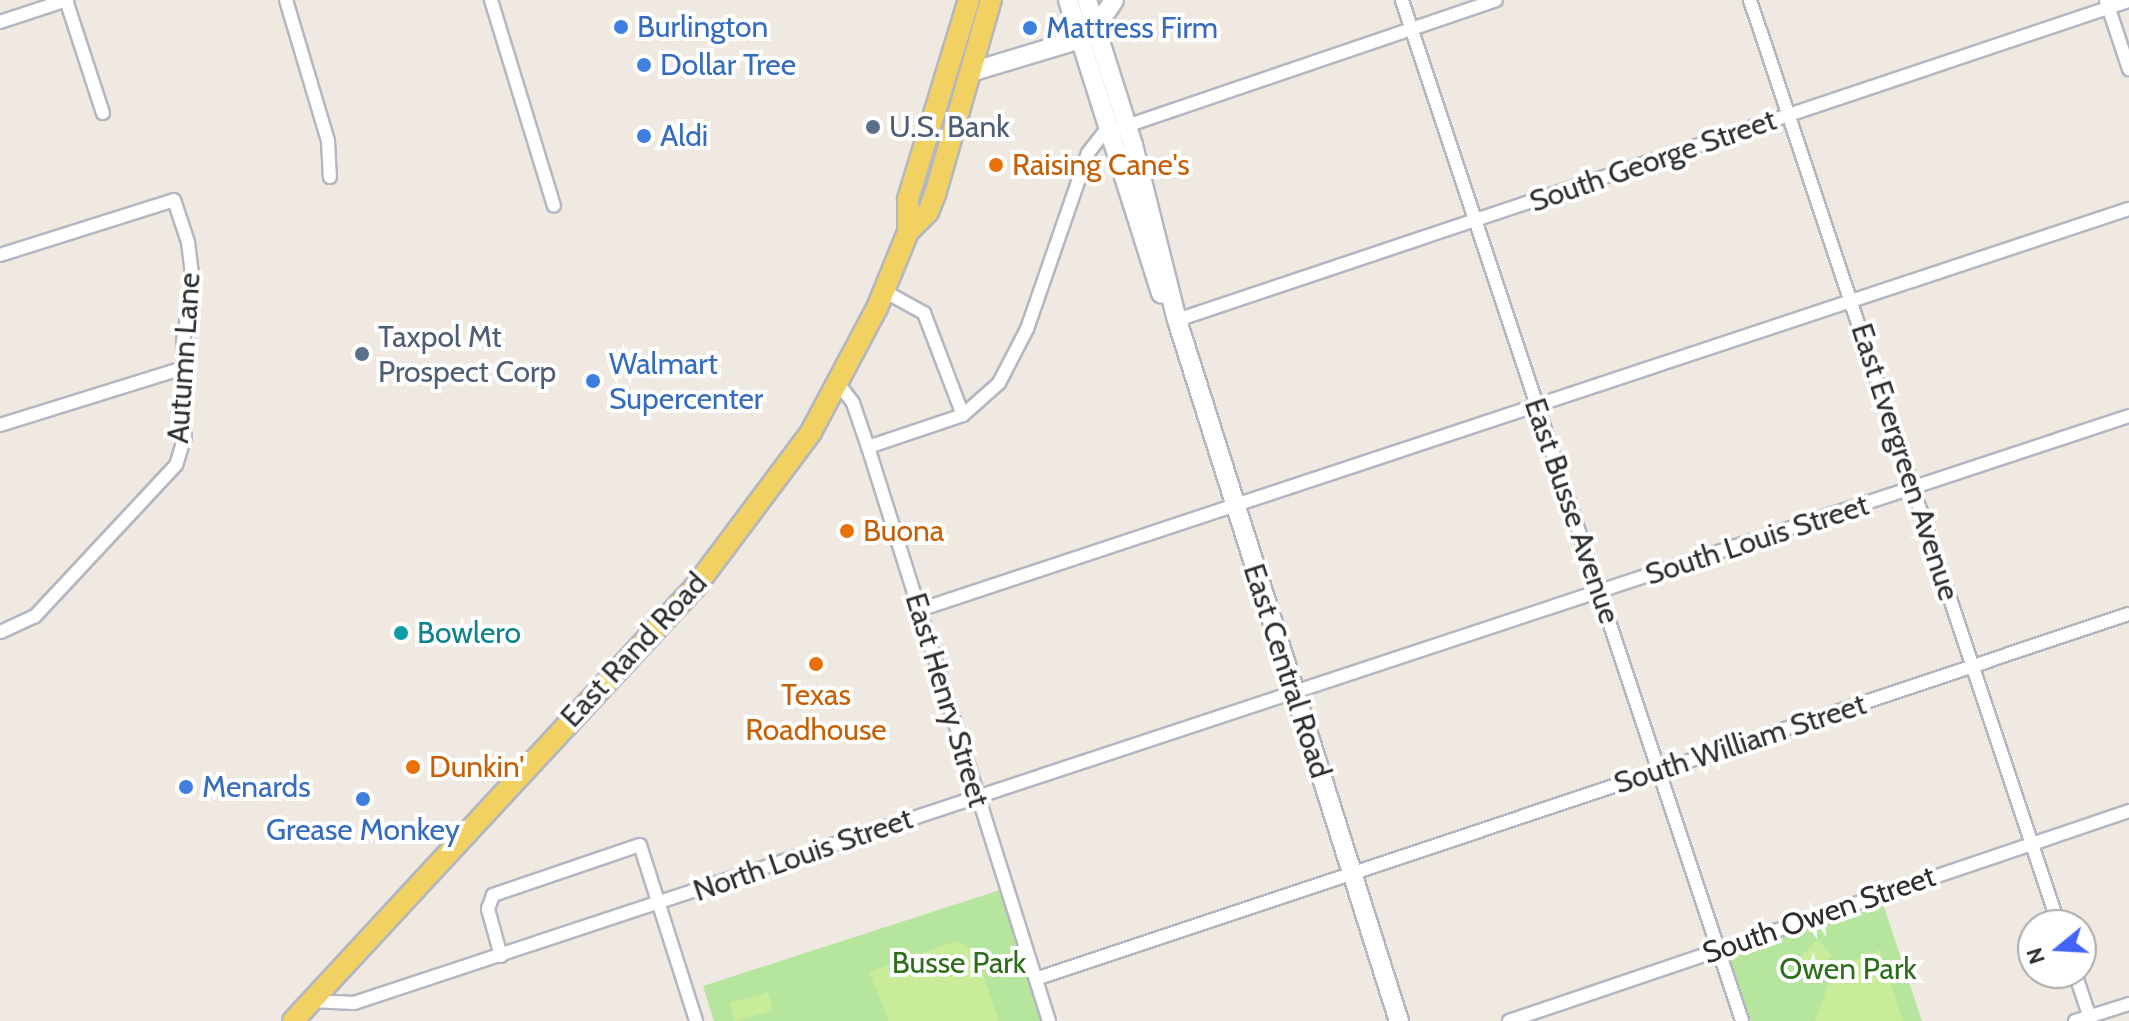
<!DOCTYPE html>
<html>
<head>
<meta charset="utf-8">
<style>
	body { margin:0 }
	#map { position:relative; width:2129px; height:1021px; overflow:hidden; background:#efe9e1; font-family:Cabin,sans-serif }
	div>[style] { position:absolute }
	.green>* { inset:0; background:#b6e59e }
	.pitch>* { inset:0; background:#c9ec9a; transform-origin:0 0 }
	.roads { filter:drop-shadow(2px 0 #b4b7c1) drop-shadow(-2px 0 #b4b7c1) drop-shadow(0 2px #b4b7c1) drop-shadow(0 -2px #b4b7c1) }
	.street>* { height:12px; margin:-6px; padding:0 6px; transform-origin:6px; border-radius:6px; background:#fff }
	.secondary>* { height:18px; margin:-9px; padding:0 9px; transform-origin:9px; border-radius:9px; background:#fff }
	.primary>* { height:20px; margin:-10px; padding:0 10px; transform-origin:10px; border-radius:10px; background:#f2d163 }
	.dots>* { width:22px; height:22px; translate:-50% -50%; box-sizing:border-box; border:4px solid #fff; border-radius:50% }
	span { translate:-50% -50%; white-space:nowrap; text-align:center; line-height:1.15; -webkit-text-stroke:8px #fff; paint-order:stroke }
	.shop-label { font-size:30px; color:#366cbe }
	.left { translate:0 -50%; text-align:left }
	.service-label { font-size:30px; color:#4e5e75 }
	.street-label { font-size:30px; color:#2e2e2e }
	.food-label { font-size:30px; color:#c56008 }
	.culture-label { font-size:30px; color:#0d838f }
	.park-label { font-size:30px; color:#2c6e1b }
	.north { position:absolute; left:2017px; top:909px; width:80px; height:80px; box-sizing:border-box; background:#fff; border:2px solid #ababab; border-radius:50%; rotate:252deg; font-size:22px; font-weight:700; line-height:32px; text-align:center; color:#2e2e2e }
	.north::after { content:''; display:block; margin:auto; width:28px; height:36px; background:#4264fb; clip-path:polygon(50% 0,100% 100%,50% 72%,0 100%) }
</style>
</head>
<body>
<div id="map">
	<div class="green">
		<i style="clip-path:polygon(1000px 890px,1041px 1021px,714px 1021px,703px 986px)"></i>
		<i style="clip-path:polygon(1882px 901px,1922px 1021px,1751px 1021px,1730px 958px,1734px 951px)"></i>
	</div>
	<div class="pitch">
		<i style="left:1818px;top:940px;width:21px;height:30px;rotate:47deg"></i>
		<i style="clip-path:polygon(956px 941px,974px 949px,999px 1021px,889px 1021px,869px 972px)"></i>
		<i style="clip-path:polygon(1880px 950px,1903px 1021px,1815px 1021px,1831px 978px,1844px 965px)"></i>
		<i style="left:768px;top:992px;width:19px;height:40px;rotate:74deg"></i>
	</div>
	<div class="roads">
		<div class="street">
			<i style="left:66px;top:0;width:119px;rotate:71.9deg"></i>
			<i style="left:286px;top:0;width:147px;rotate:73.4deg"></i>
			<i style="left:328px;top:141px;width:36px;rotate:87deg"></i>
			<i style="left:491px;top:0;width:215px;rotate:73deg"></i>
			<i style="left:1402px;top:0;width:1076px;rotate:71.58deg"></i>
			<i style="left:1750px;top:0;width:975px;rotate:71.53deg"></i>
			<i style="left:2106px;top:0;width:73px;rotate:71.6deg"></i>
			<i style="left:0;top:22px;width:71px;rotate:-18.2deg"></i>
			<i style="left:0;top:255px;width:182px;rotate:-17.5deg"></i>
			<i style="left:174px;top:200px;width:44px;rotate:71.6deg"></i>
			<i style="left:188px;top:242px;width:40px;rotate:82.9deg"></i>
			<i style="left:193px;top:282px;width:60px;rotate:99.6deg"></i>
			<i style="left:183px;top:341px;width:95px;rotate:88.8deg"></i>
			<i style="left:185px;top:436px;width:30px;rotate:107deg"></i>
			<i style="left:176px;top:465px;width:207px;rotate:133deg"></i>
			<i style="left:35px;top:616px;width:38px;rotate:155deg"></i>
			<i style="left:884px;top:291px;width:46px;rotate:28.8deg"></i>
			<i style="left:924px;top:313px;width:109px;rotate:69.1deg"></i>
			<i style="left:1177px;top:320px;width:1004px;rotate:-18.53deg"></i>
			<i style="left:838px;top:383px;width:25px;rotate:53deg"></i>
			<i style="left:853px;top:403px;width:46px;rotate:71.2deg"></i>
			<i style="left:868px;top:447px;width:602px;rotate:72.5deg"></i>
			<i style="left:0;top:425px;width:192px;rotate:-17.3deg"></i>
			<i style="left:868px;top:447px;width:100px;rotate:-18.6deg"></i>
			<i style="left:963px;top:415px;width:48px;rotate:-41.6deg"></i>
			<i style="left:999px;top:383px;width:61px;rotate:-62.6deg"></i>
			<i style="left:1027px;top:329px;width:186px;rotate:-70.9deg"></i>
			<i style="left:1088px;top:153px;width:24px;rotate:-52deg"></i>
			<i style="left:1103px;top:134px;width:415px;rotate:-18.8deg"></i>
			<i style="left:919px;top:610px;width:1275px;rotate:-18.34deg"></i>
			<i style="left:501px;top:956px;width:49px;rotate:-105.5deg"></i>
			<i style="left:488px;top:909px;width:15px;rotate:-70deg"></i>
			<i style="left:493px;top:895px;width:155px;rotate:-18.8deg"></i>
			<i style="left:640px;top:845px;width:185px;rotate:72.3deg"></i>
			<i style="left:2075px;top:973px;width:51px;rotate:71.6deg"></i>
			<i style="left:1036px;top:979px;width:1152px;rotate:-18.47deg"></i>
			<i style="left:311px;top:1001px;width:43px;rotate:2.7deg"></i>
			<i style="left:354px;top:1003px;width:1870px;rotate:-18.3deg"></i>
			<i style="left:1509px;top:1021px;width:655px;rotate:-18.71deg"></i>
			<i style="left:2075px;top:1021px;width:57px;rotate:-17.5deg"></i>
		</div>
		<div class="secondary">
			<i style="left:1068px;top:0;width:308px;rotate:72.4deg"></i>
			<i style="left:1087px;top:0;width:152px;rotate:72.4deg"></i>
			<i style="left:1133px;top:145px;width:180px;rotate:75.9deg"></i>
			<i style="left:1177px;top:320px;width:735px;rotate:72.43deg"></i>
			<i style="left:971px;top:72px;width:114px;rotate:-16.8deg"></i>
			<i style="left:1080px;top:39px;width:20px;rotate:-37deg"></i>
			<i style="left:1096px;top:27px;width:32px;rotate:-56deg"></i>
		</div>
		<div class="primary">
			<i style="left:908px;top:232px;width:28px;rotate:-45deg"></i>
			<i style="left:928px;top:212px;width:18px;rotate:-68deg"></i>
			<i style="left:935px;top:195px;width:203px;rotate:-74deg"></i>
			<i style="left:293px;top:1021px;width:593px;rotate:-47.19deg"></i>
			<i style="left:696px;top:586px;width:192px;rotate:-53.2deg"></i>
			<i style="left:811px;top:432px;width:140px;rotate:-62deg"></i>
			<i style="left:877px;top:308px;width:82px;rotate:-67.8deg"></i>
			<i style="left:908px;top:232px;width:33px;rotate:-90deg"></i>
			<i style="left:908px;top:199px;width:208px;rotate:-73deg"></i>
		</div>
	</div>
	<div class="dots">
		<i style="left:621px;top:27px;background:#3f7fe0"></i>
		<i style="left:1030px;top:28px;background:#3f7fe0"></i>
		<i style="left:644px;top:65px;background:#3f7fe0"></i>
		<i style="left:873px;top:127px;background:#5c6f8a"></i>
		<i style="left:644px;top:136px;background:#3f7fe0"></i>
		<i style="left:996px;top:165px;background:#e8710a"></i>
		<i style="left:362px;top:354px;background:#5c6f8a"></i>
		<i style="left:593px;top:381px;background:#3f7fe0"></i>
		<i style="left:847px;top:531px;background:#e8710a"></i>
		<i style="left:401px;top:633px;background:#0f9aa8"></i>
		<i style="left:816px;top:664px;background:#e8710a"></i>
		<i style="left:413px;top:767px;background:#e8710a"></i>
		<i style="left:186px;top:787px;background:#3f7fe0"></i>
		<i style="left:363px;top:799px;background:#3f7fe0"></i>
	</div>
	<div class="shop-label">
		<span class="left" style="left:637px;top:27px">Burlington</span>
		<span class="left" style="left:1046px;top:28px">Mattress Firm</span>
		<span class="left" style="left:660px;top:65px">Dollar Tree</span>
		<span class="left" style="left:660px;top:136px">Aldi</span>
		<span class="left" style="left:609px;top:381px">Walmart<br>Supercenter</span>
		<span class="left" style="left:202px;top:787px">Menards</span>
		<span style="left:363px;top:830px">Grease Monkey</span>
	</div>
	<div class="service-label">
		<span class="left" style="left:889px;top:127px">U.S. Bank</span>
		<span class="left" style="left:378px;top:354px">Taxpol Mt<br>Prospect Corp</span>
	</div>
	<div class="street-label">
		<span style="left:1653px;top:161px;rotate:-19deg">South George Street</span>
		<span style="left:184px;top:358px;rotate:-86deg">Autumn Lane</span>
		<span style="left:1905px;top:462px;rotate:72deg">East Evergreen Avenue</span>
		<span style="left:1572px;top:511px;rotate:71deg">East Busse Avenue</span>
		<span style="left:1757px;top:540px;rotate:-18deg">South Louis Street</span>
		<span style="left:634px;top:650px;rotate:-47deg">East Rand Road</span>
		<span style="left:1287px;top:671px;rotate:72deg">East Central Road</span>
		<span style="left:947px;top:700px;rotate:73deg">East Henry Street</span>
		<span style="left:1740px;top:744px;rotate:-18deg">South William Street</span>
		<span style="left:803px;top:855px;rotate:-19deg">North Louis Street</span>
		<span style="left:1819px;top:915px;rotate:-19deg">South Owen Street</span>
	</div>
	<div class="food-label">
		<span class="left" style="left:1012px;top:165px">Raising Cane's</span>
		<span class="left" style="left:863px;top:531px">Buona</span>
		<span style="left:816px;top:712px">Texas<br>Roadhouse</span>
		<span class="left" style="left:429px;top:767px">Dunkin'</span>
	</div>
	<div class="culture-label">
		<span class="left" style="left:417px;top:633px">Bowlero</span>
	</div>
	<div class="park-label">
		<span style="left:959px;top:963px">Busse Park</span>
		<span style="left:1848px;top:969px">Owen Park</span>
	</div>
	<div class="north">N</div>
</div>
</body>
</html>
